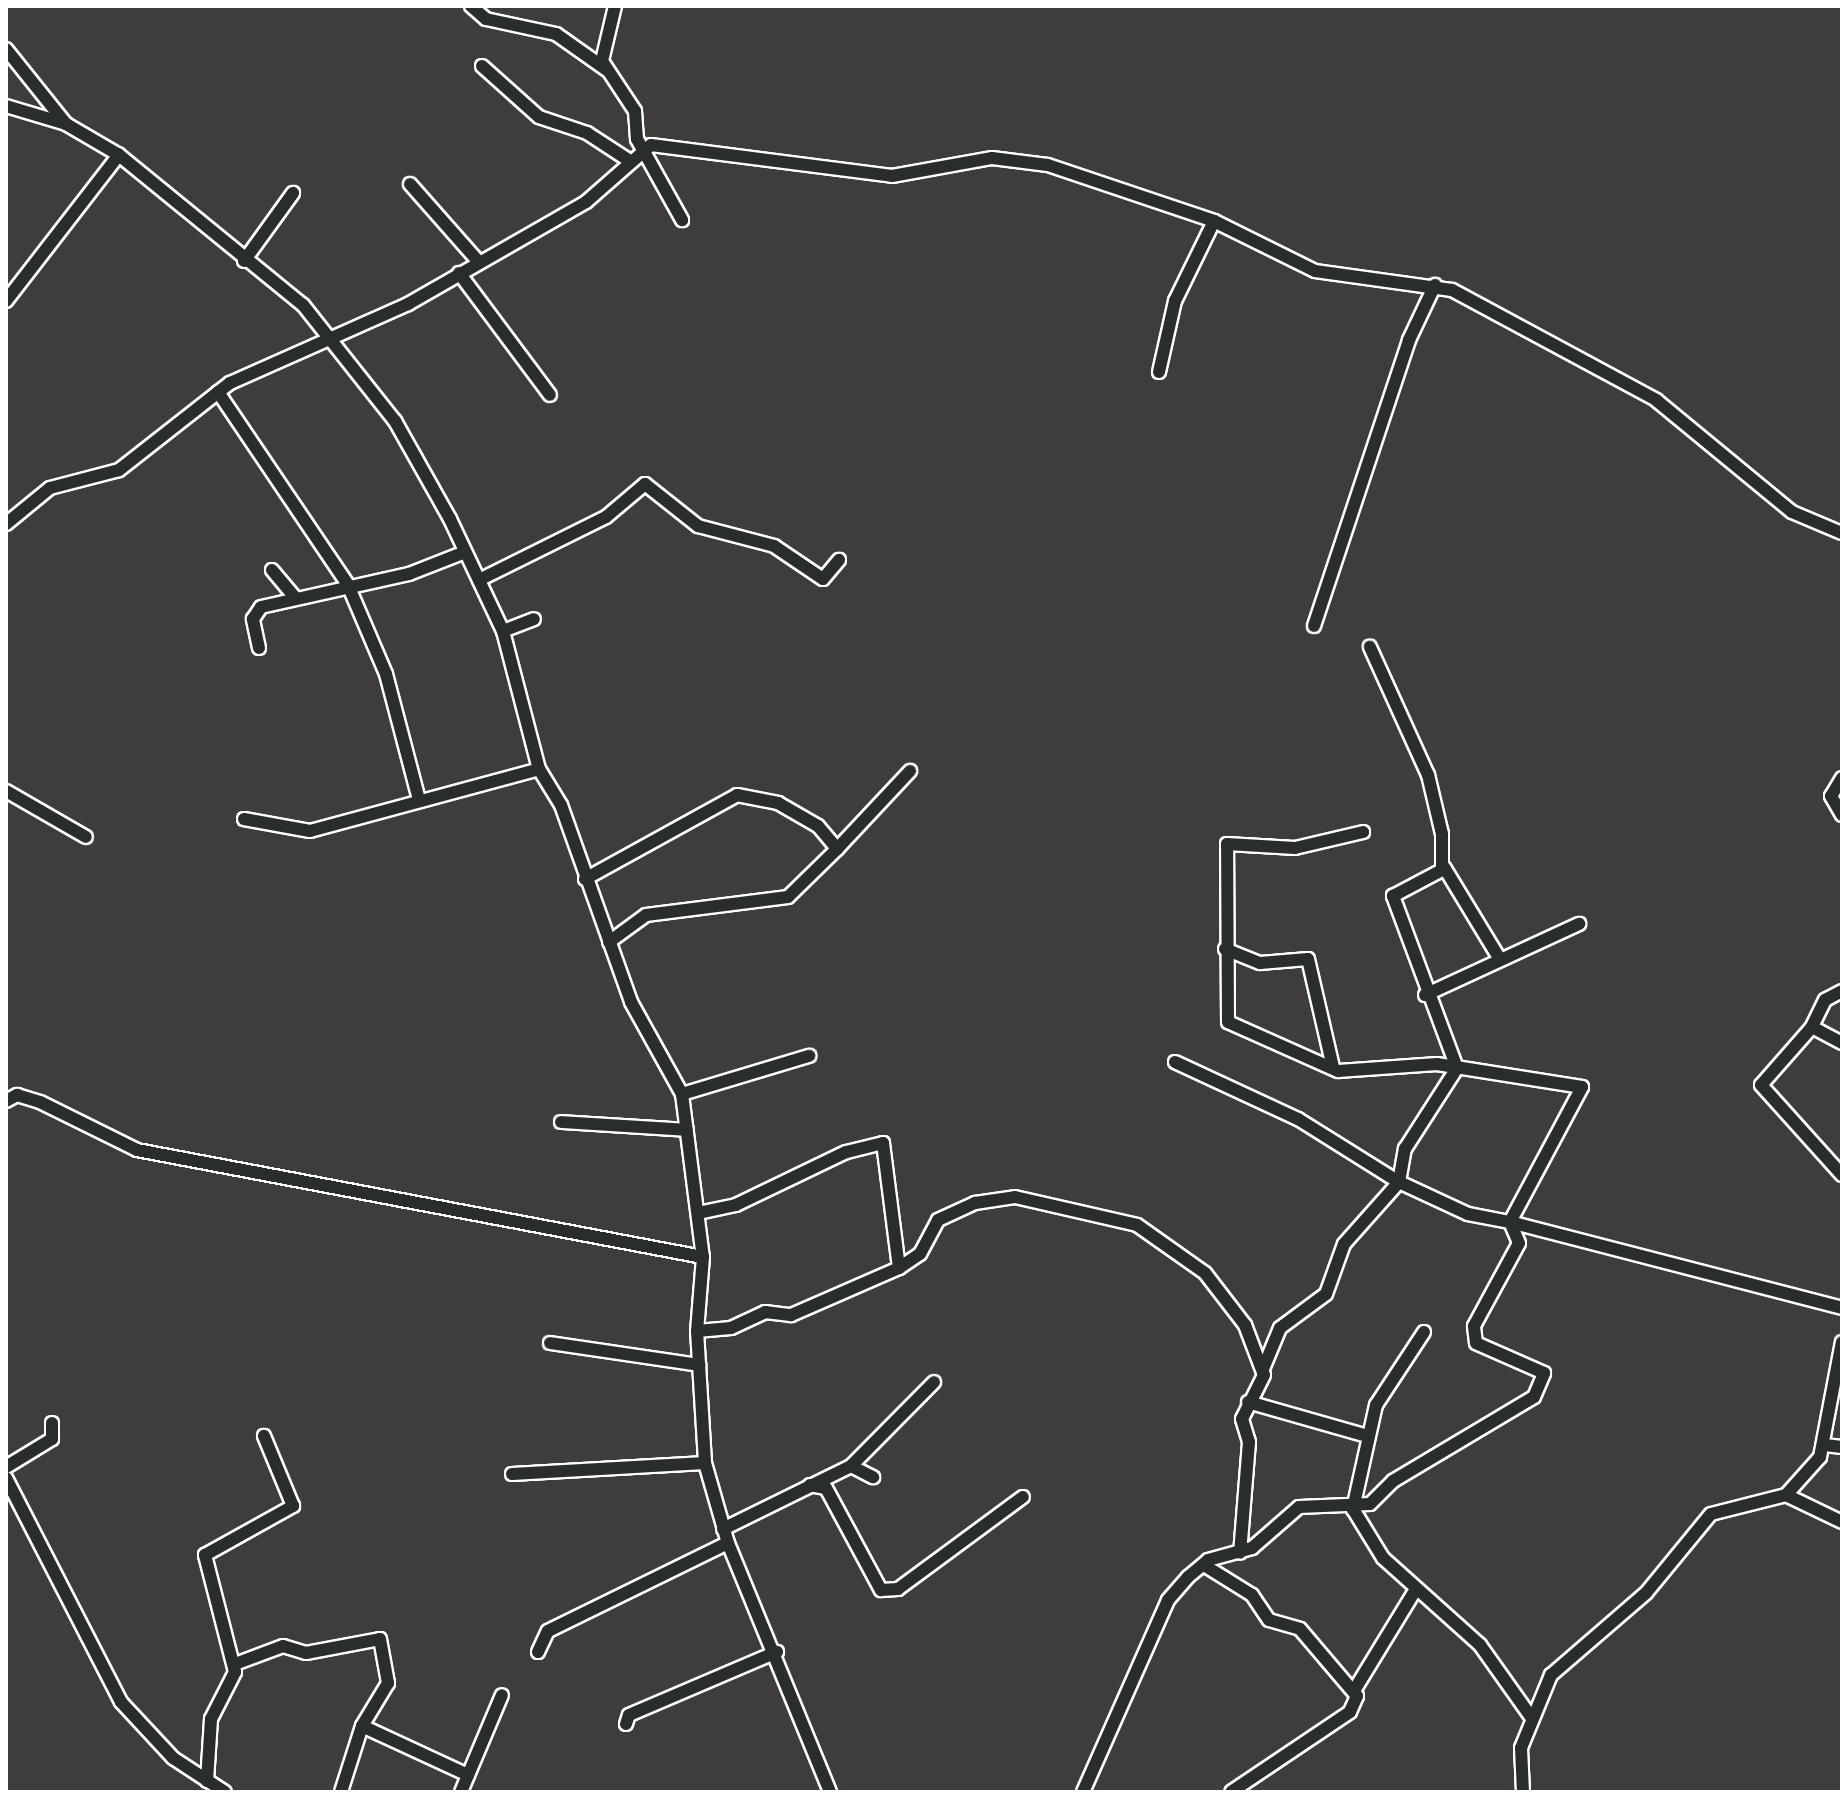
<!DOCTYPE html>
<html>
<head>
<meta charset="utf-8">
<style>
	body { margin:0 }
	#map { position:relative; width:1848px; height:1798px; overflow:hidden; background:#3f3c3c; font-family:"Architects Daughter",sans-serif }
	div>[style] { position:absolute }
	.roads { filter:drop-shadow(2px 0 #fff) drop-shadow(-2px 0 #fff) drop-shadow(0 2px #fff) drop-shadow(0 -2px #fff) }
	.minor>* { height:12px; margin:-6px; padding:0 6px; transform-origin:6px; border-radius:6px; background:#2a2d2e }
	span { translate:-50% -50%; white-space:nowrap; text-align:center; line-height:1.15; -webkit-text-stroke:8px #2a2d2e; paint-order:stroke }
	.frame { position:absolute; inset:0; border:8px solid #fff; pointer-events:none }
</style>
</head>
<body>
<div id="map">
	<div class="roads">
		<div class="minor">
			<i style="left:471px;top:6px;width:20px;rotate:41deg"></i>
			<i style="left:486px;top:19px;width:72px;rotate:12.1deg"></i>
			<i style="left:556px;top:34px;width:62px;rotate:35.2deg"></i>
			<i style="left:615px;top:6px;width:57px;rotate:103.3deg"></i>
			<i style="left:602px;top:61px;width:60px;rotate:56.6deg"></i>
			<i style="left:635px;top:111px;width:28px;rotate:86deg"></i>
			<i style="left:637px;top:139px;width:93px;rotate:60.9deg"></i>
			<i style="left:6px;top:49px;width:96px;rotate:51.3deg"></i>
			<i style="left:482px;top:66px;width:76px;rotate:41.8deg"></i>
			<i style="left:539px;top:117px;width:51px;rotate:18.4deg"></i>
			<i style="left:587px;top:133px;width:51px;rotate:33.1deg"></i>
			<i style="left:6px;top:106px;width:63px;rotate:16.7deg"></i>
			<i style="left:66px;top:124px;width:61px;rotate:30.3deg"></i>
			<i style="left:119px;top:155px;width:237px;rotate:39.2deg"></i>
			<i style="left:303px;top:305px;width:148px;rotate:51.6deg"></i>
			<i style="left:395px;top:421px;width:112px;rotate:60.7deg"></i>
			<i style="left:450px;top:519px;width:124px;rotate:64.7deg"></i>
			<i style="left:503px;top:631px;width:143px;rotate:75.4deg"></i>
			<i style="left:539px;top:769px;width:42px;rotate:58.6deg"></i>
			<i style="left:561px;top:805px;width:209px;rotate:70.4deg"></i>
			<i style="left:631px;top:1002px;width:105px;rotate:61deg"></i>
			<i style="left:682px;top:1094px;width:164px;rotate:82.7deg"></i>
			<i style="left:703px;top:1257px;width:74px;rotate:94.6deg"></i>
			<i style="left:697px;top:1331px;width:132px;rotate:86.5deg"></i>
			<i style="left:705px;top:1463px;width:83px;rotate:74deg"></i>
			<i style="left:728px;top:1543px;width:269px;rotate:67.7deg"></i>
			<i style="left:410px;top:184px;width:103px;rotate:48.6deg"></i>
			<i style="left:244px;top:261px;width:84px;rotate:-54.2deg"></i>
			<i style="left:459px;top:273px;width:152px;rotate:53.3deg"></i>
			<i style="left:6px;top:301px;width:185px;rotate:-52.3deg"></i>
			<i style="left:1159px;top:372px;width:73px;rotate:-77.3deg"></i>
			<i style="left:1175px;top:301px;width:89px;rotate:-64deg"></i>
			<i style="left:218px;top:392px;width:233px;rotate:56deg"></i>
			<i style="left:348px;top:585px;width:97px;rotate:66.9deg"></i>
			<i style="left:386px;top:674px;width:130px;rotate:75.3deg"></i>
			<i style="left:6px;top:524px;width:57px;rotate:-39.3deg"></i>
			<i style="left:50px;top:488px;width:71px;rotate:-14.6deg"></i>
			<i style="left:119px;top:470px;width:141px;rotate:-38.1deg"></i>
			<i style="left:230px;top:383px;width:195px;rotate:-23.9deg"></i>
			<i style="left:408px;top:304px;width:205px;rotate:-29.8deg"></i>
			<i style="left:586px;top:202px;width:86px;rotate:-41.2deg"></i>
			<i style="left:651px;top:145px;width:243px;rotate:7.3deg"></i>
			<i style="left:892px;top:176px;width:102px;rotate:-10.2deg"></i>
			<i style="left:992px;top:158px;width:56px;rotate:7.1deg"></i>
			<i style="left:1048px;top:165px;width:175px;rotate:18.6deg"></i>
			<i style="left:1214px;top:221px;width:113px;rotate:26.3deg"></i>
			<i style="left:1315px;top:271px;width:138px;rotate:7.9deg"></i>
			<i style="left:1452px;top:290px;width:232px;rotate:28.3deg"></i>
			<i style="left:1656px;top:400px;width:176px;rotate:39.5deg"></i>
			<i style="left:1792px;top:512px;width:54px;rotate:22.8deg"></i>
			<i style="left:272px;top:570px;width:35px;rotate:50deg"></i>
			<i style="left:479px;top:580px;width:142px;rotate:-26.4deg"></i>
			<i style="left:606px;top:517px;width:51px;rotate:-40.2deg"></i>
			<i style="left:645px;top:484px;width:68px;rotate:38.4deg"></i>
			<i style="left:698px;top:526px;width:79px;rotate:14.7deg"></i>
			<i style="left:774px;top:546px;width:59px;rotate:34deg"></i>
			<i style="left:823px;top:579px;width:25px;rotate:-50deg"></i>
			<i style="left:1314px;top:626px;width:301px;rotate:-71.6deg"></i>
			<i style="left:1409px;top:340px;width:61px;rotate:-64.7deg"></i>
			<i style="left:503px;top:631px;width:33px;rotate:-21deg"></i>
			<i style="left:259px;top:648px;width:30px;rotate:-102deg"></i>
			<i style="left:253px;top:619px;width:14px;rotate:-56deg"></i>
			<i style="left:261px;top:607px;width:152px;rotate:-12.6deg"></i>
			<i style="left:409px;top:574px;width:60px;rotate:-21.4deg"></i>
			<i style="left:1842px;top:778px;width:21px;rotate:121deg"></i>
			<i style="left:1831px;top:796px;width:22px;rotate:60deg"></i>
			<i style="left:6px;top:791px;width:92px;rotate:29.9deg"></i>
			<i style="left:244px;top:819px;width:67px;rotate:10.3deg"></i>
			<i style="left:310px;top:831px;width:237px;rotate:-15.1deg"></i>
			<i style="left:1444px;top:867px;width:104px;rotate:58.8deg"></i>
			<i style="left:585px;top:879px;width:174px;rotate:-28.9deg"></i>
			<i style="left:737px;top:795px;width:42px;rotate:11deg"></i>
			<i style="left:778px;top:803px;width:46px;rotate:29.9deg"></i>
			<i style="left:818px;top:826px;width:30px;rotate:50deg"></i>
			<i style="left:837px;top:849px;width:107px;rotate:-46.9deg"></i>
			<i style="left:609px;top:942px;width:46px;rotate:-36.1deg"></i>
			<i style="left:646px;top:915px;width:143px;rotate:-7.2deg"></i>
			<i style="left:788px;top:897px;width:69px;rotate:-44.4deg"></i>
			<i style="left:1225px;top:949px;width:38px;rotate:22deg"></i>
			<i style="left:1260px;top:963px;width:48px;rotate:-4.8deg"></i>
			<i style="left:1308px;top:959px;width:111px;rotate:77deg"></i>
			<i style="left:1842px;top:991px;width:19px;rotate:152deg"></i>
			<i style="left:1825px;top:1000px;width:30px;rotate:116deg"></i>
			<i style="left:1812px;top:1027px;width:77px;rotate:131.3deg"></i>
			<i style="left:1761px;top:1085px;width:121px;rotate:48deg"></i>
			<i style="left:1425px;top:995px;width:170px;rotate:-24.8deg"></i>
			<i style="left:1812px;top:1027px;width:34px;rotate:28deg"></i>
			<i style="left:1175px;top:1062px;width:136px;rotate:24.9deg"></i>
			<i style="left:1298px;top:1119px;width:119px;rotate:32deg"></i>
			<i style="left:1399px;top:1182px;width:76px;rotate:24.9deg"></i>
			<i style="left:1468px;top:1214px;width:43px;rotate:10.8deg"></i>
			<i style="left:1510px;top:1222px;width:153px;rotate:-61.9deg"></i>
			<i style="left:1582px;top:1087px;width:147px;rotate:-171deg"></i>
			<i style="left:1437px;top:1064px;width:99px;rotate:176deg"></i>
			<i style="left:1338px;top:1071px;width:120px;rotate:-156deg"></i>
			<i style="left:1228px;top:1022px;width:178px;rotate:-90.3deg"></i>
			<i style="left:1227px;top:844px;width:68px;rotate:3.4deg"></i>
			<i style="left:1295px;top:848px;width:70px;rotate:-13.2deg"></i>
			<i style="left:682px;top:1094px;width:133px;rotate:-16.7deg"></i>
			<i style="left:6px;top:1101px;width:13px;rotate:-29deg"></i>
			<i style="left:17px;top:1095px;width:24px;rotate:17deg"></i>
			<i style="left:40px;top:1102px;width:108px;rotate:26.3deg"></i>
			<i style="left:137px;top:1150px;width:576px;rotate:10.71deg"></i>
			<i style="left:561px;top:1122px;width:126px;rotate:3.6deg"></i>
			<i style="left:899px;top:1268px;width:25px;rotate:-34deg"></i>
			<i style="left:920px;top:1254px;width:38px;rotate:-62deg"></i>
			<i style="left:938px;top:1220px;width:41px;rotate:-24.7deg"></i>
			<i style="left:975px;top:1203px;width:40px;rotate:-8.5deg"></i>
			<i style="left:1015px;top:1197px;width:125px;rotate:12.9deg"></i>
			<i style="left:1137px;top:1225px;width:83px;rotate:35.2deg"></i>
			<i style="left:1205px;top:1273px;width:66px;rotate:52.4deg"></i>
			<i style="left:1245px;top:1325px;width:53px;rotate:69.2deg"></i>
			<i style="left:1264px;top:1375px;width:49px;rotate:116.6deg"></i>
			<i style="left:1242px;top:1419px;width:24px;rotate:73deg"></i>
			<i style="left:1249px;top:1442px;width:111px;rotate:94.6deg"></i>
			<i style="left:697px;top:1331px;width:34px;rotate:-5deg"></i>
			<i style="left:731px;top:1328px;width:38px;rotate:-25deg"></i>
			<i style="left:765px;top:1312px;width:26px;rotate:7deg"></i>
			<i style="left:791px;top:1315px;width:118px;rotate:-23.5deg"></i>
			<i style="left:899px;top:1268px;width:126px;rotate:-97.3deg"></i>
			<i style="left:883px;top:1143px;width:38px;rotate:166deg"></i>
			<i style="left:846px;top:1152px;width:122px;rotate:154.3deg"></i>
			<i style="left:736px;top:1205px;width:38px;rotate:168deg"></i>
			<i style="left:1424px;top:1332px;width:87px;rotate:123.3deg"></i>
			<i style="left:1376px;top:1405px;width:107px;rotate:102.5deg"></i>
			<i style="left:1353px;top:1509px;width:57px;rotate:58.5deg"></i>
			<i style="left:1383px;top:1558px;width:130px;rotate:41.9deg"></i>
			<i style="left:1480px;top:1645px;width:88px;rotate:54.7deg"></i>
			<i style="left:550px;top:1343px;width:151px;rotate:8.4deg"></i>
			<i style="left:1263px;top:1369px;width:44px;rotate:-67.5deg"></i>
			<i style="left:1280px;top:1328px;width:57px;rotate:-36.5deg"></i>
			<i style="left:1326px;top:1294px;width:53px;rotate:-70.2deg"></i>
			<i style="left:1344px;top:1244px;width:83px;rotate:-48.4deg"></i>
			<i style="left:1399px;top:1182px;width:34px;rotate:-80deg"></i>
			<i style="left:1405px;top:1149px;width:96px;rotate:-57.3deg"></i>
			<i style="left:1457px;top:1068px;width:184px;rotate:-110.4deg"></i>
			<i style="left:1393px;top:896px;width:55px;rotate:-28deg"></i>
			<i style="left:1442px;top:870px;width:36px;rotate:-90deg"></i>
			<i style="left:1442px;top:834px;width:61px;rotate:-103.3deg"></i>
			<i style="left:1428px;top:775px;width:141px;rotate:-114.4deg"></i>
			<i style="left:1248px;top:1402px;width:124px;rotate:15.9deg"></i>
			<i style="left:1825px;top:1445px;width:17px;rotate:7deg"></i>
			<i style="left:851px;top:1466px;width:118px;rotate:-45.3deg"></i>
			<i style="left:6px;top:1467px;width:54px;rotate:-31.3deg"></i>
			<i style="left:52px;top:1439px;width:16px;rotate:-90deg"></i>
			<i style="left:512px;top:1474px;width:193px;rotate:-3.3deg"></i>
			<i style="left:6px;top:1478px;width:252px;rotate:62.8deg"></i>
			<i style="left:121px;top:1702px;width:76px;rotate:47.1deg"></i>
			<i style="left:173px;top:1758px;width:62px;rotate:33.2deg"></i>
			<i style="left:810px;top:1485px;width:16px;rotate:11deg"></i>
			<i style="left:826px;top:1488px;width:116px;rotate:61.7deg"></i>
			<i style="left:881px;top:1590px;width:17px;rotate:-3deg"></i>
			<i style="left:898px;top:1589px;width:155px;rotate:-36.4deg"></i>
			<i style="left:1786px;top:1495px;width:62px;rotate:25.7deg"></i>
			<i style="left:723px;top:1529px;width:143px;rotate:-26.2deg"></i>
			<i style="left:851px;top:1466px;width:25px;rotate:27deg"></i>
			<i style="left:1207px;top:1567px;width:53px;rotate:31.9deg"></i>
			<i style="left:1252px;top:1595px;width:30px;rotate:56deg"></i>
			<i style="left:1269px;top:1620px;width:32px;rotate:16deg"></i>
			<i style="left:1300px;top:1629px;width:88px;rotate:49.6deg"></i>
			<i style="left:1357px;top:1696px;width:17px;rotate:114deg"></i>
			<i style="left:1350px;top:1712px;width:143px;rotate:146.1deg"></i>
			<i style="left:538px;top:1652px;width:23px;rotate:-65deg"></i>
			<i style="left:548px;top:1631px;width:200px;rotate:-26.1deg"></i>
			<i style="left:235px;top:1664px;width:51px;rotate:-20.6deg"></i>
			<i style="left:283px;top:1646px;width:24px;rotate:17deg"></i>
			<i style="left:306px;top:1653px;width:75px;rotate:-10.7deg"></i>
			<i style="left:380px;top:1639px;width:45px;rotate:79.7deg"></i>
			<i style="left:388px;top:1683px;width:50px;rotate:121.2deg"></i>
			<i style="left:362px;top:1726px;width:69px;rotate:107.7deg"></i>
			<i style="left:1355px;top:1689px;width:117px;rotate:-58.6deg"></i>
			<i style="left:626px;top:1724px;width:9px;rotate:-72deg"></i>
			<i style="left:629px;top:1715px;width:161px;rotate:-23.1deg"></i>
			<i style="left:362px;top:1726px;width:117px;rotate:24.8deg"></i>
			<i style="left:207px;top:1781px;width:62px;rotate:-86.3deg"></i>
			<i style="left:211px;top:1719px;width:53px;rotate:-62.9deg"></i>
			<i style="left:235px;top:1672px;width:121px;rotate:-104.4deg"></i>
			<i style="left:205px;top:1555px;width:101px;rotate:-29.1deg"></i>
			<i style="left:293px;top:1506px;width:76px;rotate:-112.5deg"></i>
			<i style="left:461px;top:1792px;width:105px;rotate:-67.1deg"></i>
			<i style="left:1083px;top:1792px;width:210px;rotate:-66.1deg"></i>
			<i style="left:1168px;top:1600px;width:30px;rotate:-49deg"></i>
			<i style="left:1188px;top:1577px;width:26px;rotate:-40deg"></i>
			<i style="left:1208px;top:1560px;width:46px;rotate:-15.3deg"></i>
			<i style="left:1252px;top:1548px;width:62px;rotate:-41.1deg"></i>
			<i style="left:1299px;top:1507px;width:71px;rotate:-2.4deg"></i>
			<i style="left:1370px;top:1504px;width:33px;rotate:-45deg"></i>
			<i style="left:1393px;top:1481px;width:164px;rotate:-30.8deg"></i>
			<i style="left:1534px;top:1397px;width:26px;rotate:-67deg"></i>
			<i style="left:1544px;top:1373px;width:74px;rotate:-156.2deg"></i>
			<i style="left:1476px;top:1343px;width:17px;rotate:-97deg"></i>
			<i style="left:1474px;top:1326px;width:94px;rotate:-61.5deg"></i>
			<i style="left:1519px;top:1243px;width:23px;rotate:-113deg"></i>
			<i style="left:1510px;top:1222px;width:343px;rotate:14.5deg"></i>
			<i style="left:1523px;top:1792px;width:44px;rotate:-92.6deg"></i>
			<i style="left:1521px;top:1748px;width:79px;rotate:-67.7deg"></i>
			<i style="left:1551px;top:1675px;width:125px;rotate:-40.8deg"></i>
			<i style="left:1646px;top:1593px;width:102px;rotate:-50.6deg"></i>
			<i style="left:1711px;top:1514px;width:77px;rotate:-14.2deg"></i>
			<i style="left:1786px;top:1495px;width:51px;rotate:-48.2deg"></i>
			<i style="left:1820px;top:1457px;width:117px;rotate:-79.2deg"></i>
		</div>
	</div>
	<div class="frame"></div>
</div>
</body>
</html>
